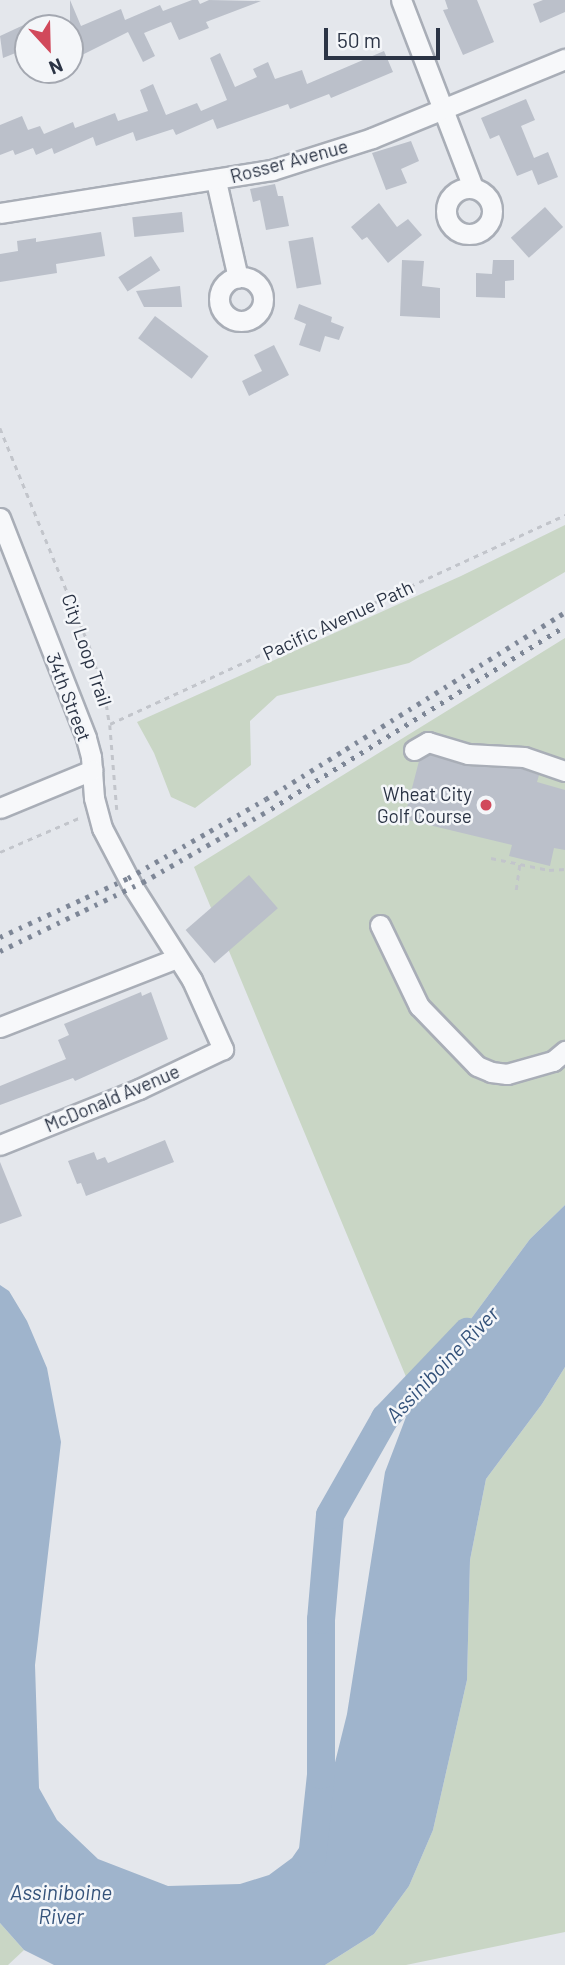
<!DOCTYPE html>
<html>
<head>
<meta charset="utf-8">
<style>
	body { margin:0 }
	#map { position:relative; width:565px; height:1965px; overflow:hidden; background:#e4e7ec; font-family:Barlow,sans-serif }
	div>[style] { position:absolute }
	.green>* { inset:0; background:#c9d6c5 }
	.water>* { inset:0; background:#9fb4cc }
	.river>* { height:28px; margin:-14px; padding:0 14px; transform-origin:14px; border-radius:14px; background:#9fb4cc }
	.building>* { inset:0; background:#bbc0ca; transform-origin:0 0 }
	.path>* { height:2.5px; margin-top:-1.25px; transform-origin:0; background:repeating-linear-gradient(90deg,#c2c5cb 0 5px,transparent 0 10px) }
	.roads { filter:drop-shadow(2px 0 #a9aeb7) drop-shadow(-2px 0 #a9aeb7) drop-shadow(0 2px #a9aeb7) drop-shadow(0 -2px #a9aeb7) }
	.minor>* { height:19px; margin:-9.5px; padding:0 9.5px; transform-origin:9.5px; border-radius:9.5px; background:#f7f8fa }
	.minor>.ring { margin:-9.5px; padding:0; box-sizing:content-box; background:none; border:19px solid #f7f8fa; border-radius:50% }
	.rail>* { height:4.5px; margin-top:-2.25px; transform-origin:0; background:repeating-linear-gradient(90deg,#7d8696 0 3.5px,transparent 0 10.5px) }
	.dots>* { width:19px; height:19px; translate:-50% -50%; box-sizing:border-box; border:4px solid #f4f6f9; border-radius:50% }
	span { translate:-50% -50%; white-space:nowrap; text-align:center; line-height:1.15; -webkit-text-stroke:5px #f4f6f9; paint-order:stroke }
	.street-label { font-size:19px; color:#2b3445 }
	.poi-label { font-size:19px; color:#2b3445 }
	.right { translate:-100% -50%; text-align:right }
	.water-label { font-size:21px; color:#34527a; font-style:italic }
	.north { position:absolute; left:14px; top:14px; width:70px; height:70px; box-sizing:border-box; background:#f4f6f9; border:2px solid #a4a8b1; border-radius:50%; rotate:158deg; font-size:19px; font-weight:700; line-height:28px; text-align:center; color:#2b3445 }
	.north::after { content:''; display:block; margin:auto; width:24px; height:32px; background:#d1495b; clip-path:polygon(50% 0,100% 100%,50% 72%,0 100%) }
	.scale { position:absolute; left:324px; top:28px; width:116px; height:32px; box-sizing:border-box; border:4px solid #2b3445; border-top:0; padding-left:9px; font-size:21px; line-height:24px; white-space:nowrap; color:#2b3445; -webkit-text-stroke:5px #f4f6f9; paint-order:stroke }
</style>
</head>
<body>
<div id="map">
	<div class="green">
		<i style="clip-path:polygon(565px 525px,565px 572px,409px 663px,277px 696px,250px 721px,251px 765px,195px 808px,171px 797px,154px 753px,137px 722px,461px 576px)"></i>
		<i style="clip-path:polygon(565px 638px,565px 1205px,530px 1239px,414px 1396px,194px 867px)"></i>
		<i style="clip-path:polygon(565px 1367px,565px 1932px,406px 1965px,325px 1965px,374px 1934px,409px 1886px,433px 1830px,467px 1680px,470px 1560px,486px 1479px,542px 1404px)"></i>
		<i style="clip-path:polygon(0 1923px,24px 1950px,8px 1965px,0 1965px)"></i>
	</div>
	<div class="water">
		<i style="clip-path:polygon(565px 1205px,565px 1367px,542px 1404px,486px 1479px,470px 1560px,467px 1680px,433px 1830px,409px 1886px,374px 1934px,325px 1965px,54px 1965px,24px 1950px,0 1923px,0 1285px,9px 1291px,27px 1321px,47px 1368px,61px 1442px,35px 1665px,39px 1788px,57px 1820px,98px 1859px,168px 1886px,240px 1884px,269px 1875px,292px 1858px,322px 1815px,347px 1714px,385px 1472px,414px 1396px,530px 1239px)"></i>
	</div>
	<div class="river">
		<i style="left:312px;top:1859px;width:84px;rotate:-83.9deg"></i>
		<i style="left:321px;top:1775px;width:155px;rotate:-90deg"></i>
		<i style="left:321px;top:1620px;width:105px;rotate:-85.1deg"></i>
		<i style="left:330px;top:1515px;width:112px;rotate:-60.4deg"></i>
		<i style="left:385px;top:1418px;width:119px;rotate:-46.4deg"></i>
	</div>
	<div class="building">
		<i style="clip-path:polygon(70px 0,81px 26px,121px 9px,125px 20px,160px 5px,163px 11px,192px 0,198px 0,200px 4px,209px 0,261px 1px,206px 22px,209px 28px,179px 40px,171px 22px,144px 33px,155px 56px,143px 62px,128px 32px,80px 56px,76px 47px,70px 49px)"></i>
		<i style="clip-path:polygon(445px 0,477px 0,494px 42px,463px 55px,443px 10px,448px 9px)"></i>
		<i style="clip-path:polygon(543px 0,565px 0,565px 12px,540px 23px,533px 4px)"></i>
		<i style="clip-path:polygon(28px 23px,28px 48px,3px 58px,0 36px)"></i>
		<i style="clip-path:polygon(384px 51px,393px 72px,331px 98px,329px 94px,290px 109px,288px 104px,217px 129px,213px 119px,176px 135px,173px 129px,136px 141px,133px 132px,96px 146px,93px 137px,54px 154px,52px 148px,36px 155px,33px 148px,15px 155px,13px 150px,0 155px,0 125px,22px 116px,28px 130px,40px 126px,44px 134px,73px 122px,75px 128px,115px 113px,118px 121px,148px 111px,140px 90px,153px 84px,166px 115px,197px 103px,201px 111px,227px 100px,210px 58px,220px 53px,235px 87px,257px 77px,253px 69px,268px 62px,275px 79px,302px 70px,307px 84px)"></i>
		<i style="clip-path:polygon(526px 99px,535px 120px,521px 126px,534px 158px,548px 152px,558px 177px,538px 185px,532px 170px,517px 176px,499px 135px,490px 139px,481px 118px)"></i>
		<i style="clip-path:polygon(411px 141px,419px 161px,401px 169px,407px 183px,386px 190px,372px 153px)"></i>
		<i style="clip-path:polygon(275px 184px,278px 196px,283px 196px,289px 226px,266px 230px,260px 200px,253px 202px,250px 189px)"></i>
		<i style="clip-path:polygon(379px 203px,397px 227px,408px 219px,422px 235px,388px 263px,367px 237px,362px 240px,351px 227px)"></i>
		<i style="left:545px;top:207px;width:27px;height:46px;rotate:48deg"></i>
		<i style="left:182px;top:212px;width:20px;height:50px;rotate:84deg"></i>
		<i style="clip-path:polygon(101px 232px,105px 256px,56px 264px,57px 273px,0 282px,0 254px,18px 251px,17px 241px,36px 238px,36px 242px)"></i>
		<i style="left:313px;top:237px;width:48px;height:25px;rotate:80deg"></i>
		<i style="left:151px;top:256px;width:17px;height:39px;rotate:57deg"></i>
		<i style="clip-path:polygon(402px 260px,424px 261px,422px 286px,440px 288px,440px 318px,400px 316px)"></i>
		<i style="clip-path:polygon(493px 260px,514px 260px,514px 280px,505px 281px,505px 298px,476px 297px,476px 273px,492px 274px)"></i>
		<i style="clip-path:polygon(180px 286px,182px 307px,144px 307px,136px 291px)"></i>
		<i style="clip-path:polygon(299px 304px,332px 317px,331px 322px,344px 327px,339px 340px,325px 336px,320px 352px,299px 345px,306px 324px,294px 319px)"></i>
		<i style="left:155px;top:316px;width:67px;height:28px;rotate:37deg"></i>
		<i style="clip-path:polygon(274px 345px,289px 375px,249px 396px,242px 381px,262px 371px,254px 355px)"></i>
		<i style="clip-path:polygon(430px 755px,467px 766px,522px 769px,539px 775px,537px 782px,565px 790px,565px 850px,554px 848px,550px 866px,509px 856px,512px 845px,404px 819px,419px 761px)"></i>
		<i style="left:249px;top:875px;width:44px;height:84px;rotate:49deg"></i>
		<i style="clip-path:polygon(141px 992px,142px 996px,151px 992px,168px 1039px,75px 1081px,73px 1078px,0 1105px,0 1086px,66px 1059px,58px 1040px,69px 1035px,64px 1024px)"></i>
		<i style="clip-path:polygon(165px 1140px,174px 1162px,86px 1196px,81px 1183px,77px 1184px,68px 1161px,94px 1152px,97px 1160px,105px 1157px,108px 1163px)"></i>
		<i style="clip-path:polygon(0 1162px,22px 1216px,0 1224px)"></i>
	</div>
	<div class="path">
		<i style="left:0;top:428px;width:235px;rotate:67.7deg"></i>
		<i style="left:89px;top:645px;width:52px;rotate:72.3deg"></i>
		<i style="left:105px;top:695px;width:30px;rotate:81deg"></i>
		<i style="left:110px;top:725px;width:85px;rotate:85.3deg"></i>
		<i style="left:110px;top:724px;width:501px;rotate:-24.67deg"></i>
		<i style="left:0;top:852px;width:88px;rotate:-23.4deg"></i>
		<i style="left:491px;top:858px;width:59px;rotate:11.7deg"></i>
		<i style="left:549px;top:870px;width:16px;rotate:-4deg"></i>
		<i style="left:516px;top:890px;width:28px;rotate:-82deg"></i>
	</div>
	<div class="roads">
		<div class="minor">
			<i style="left:401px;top:0;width:201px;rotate:69deg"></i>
			<i style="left:216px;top:181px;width:99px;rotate:77.2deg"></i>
			<i class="ring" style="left:446px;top:188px;width:27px;height:27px"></i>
			<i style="left:0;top:213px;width:275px;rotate:-9deg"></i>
			<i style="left:272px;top:170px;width:105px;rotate:-17.7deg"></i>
			<i style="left:372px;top:138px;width:209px;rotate:-22.3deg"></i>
			<i class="ring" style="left:219px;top:277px;width:25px;height:25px"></i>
			<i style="left:0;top:518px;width:236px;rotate:68.6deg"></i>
			<i style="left:86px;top:738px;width:20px;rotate:75deg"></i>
			<i style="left:91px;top:757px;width:41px;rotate:85.8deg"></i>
			<i style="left:94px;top:798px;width:31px;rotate:75deg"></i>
			<i style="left:102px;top:828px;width:67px;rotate:62.3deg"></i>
			<i style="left:133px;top:887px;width:110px;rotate:57.6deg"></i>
			<i style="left:192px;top:980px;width:76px;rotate:65.8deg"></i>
			<i style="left:223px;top:1049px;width:93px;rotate:154.5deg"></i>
			<i style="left:139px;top:1089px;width:150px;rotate:158.1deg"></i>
			<i style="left:414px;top:750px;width:16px;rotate:-30deg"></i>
			<i style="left:428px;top:742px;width:42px;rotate:16.7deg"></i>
			<i style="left:468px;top:754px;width:56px;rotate:3.1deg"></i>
			<i style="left:524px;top:757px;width:43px;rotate:18.9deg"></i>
			<i style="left:0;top:808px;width:100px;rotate:-22.4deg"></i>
			<i style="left:380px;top:925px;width:90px;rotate:64.3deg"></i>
			<i style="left:419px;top:1006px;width:83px;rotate:46deg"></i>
			<i style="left:477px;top:1066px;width:15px;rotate:23deg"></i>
			<i style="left:491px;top:1072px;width:16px;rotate:7deg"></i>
			<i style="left:507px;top:1074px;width:48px;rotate:-15.8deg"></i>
			<i style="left:553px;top:1061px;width:16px;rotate:-40deg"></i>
			<i style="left:0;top:1027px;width:190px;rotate:-21.3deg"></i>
		</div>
	</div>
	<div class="rail">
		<i style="left:0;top:937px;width:141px;rotate:-24.7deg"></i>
		<i style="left:128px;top:878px;width:159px;rotate:-29.8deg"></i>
		<i style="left:266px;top:799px;width:353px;rotate:-32deg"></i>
		<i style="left:0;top:951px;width:159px;rotate:-25.8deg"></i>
		<i style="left:143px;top:882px;width:147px;rotate:-29.7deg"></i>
		<i style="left:271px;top:809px;width:346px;rotate:-31.9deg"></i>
	</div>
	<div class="dots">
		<i style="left:486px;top:805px;background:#d1495b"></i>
	</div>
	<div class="street-label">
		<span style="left:289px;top:161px;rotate:-15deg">Rosser Avenue</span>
		<span style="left:338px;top:620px;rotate:-25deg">Pacific Avenue Path</span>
		<span style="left:87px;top:650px;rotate:71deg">City Loop Trail</span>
		<span style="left:69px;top:697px;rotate:69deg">34th Street</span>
		<span style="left:112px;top:1098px;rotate:-23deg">McDonald Avenue</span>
	</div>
	<div class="poi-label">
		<span class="right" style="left:472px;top:805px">Wheat City<br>Golf Course</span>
	</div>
	<div class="water-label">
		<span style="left:442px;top:1364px;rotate:-46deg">Assiniboine River</span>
		<span style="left:61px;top:1904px">Assiniboine<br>River</span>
	</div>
	<div class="north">N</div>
	<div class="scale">50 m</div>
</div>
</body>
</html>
